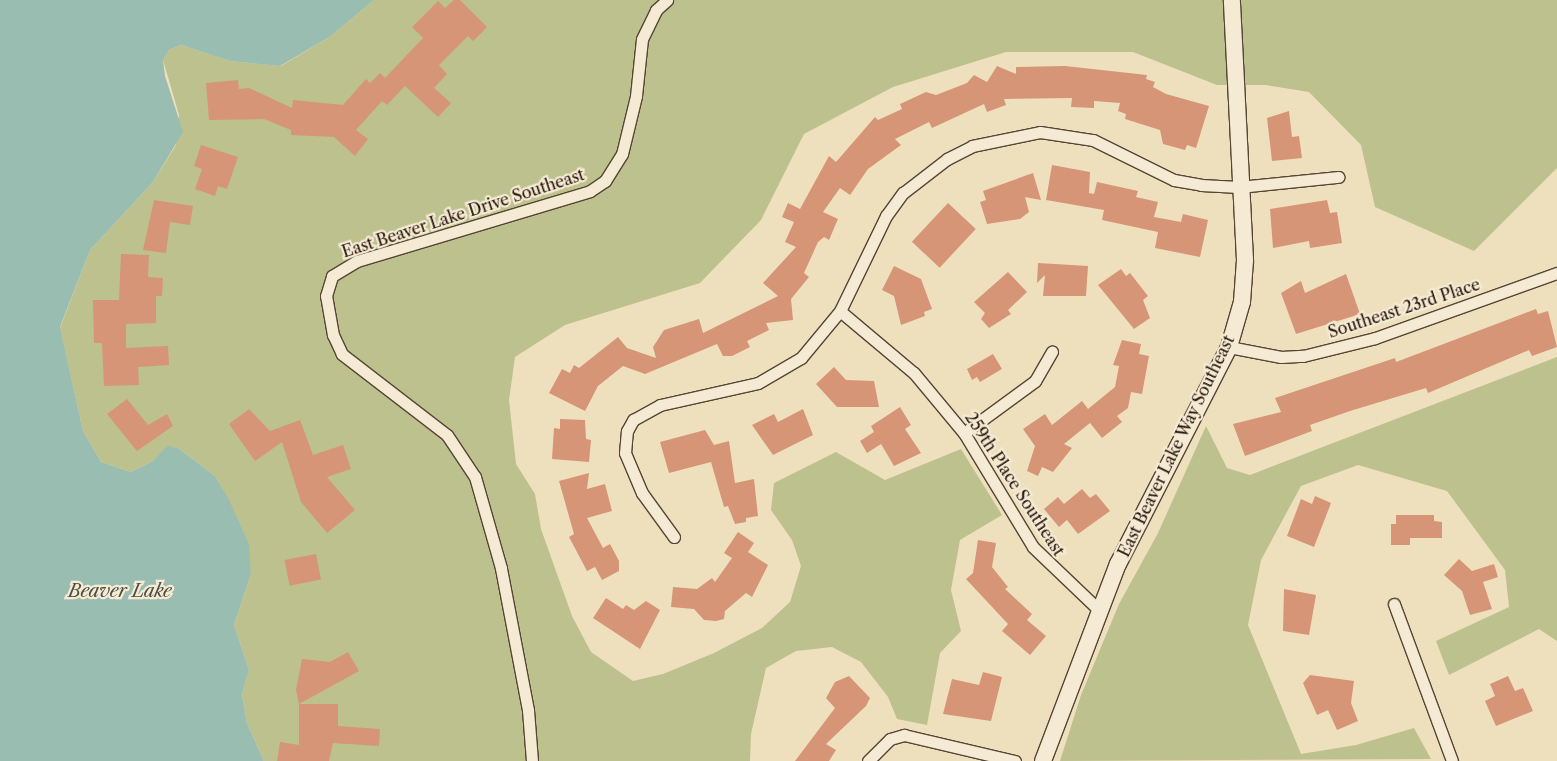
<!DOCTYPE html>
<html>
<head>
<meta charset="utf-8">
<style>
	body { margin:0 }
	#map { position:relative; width:1557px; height:761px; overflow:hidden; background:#efe0bd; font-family:"Libre Caslon Text",serif }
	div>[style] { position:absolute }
	.green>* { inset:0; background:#bdc18e }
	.water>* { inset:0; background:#9abdb2 }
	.building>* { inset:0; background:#d69576; transform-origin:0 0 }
	.roads { filter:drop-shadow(1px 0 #564534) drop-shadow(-1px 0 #564534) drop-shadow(0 1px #564534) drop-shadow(0 -1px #564534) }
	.street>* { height:11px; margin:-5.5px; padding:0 5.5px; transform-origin:5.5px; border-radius:5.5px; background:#f5ebd4 }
	.secondary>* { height:16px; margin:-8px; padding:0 8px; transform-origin:8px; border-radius:8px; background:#f5ebd4 }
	span { translate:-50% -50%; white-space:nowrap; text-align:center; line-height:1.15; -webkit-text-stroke:4.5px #f5ebd4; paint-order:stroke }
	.street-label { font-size:16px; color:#231107 }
	.water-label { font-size:18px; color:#4d4d43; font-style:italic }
</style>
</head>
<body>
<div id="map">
	<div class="green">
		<i style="clip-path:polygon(374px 0,1557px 0,1557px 168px,1474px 251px,1375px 207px,1361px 145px,1309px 92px,1266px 85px,1217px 85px,1133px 52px,1006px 52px,893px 87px,804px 134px,761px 220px,700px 283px,565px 325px,515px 357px,509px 400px,516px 464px,535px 494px,541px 529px,572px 616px,591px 652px,633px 681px,663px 674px,714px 653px,762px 628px,790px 602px,801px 566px,792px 540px,771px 510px,774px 483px,836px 452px,885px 480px,961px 449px,1002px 515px,960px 540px,951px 590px,961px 631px,940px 653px,927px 725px,897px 719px,888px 697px,861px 662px,832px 647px,796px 651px,766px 668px,751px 734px,750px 761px,264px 761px,247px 723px,242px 694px,249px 670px,234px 625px,251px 574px,214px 475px,178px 448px,167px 447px,153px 461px,131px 472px,101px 462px,83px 431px,60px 328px,90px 250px,153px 182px,176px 145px,179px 115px,163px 60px,169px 50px,181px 45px,230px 61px,281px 66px,331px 36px)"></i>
		<i style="clip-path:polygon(1557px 357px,1557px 641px,1539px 629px,1449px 675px,1436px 641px,1509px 607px,1505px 570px,1447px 491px,1358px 465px,1301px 486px,1261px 560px,1248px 625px,1301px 754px,1356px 745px,1414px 728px,1431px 759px,1060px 761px,1081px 695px,1119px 604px,1158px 533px,1206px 426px,1227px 468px,1250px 475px)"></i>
	</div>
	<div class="water">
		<i style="clip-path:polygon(0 0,374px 0,331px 36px,280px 66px,230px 61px,181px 45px,169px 50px,163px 60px,165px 76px,183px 132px,153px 182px,90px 250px,60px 327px,83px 431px,101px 462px,131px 472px,153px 461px,167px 446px,178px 448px,214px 475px,229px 500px,249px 544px,251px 574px,234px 625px,249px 670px,242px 694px,247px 723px,264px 761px,0 761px)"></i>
	</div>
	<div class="building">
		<i style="clip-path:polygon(454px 0,460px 0,487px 27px,473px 41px,468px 36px,439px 65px,447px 74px,434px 88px,451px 103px,438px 117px,405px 86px,387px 105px,382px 101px,356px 130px,368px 139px,355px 156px,334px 137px,291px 135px,291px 130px,264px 119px,209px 120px,206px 83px,238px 80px,239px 89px,249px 88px,292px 108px,293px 100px,343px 105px,366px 79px,370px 83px,380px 73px,385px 78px,423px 38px,412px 27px,438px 1px,445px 8px)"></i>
		<i style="clip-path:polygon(997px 66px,1016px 74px,1016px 67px,1065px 66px,1147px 75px,1146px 79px,1155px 82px,1153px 87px,1166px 94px,1209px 106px,1196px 148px,1187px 145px,1185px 150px,1163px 144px,1160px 130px,1125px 119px,1126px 114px,1118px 111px,1120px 103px,1094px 101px,1094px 108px,1071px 107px,1072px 98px,1004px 99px,1006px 105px,987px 112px,984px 104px,932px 128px,929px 122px,895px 139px,901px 145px,868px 169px,850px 195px,840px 188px,823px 212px,838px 219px,829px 240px,824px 237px,818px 242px,804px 273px,809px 277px,791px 299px,793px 320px,766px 323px,769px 330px,747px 341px,750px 347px,732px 356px,723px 356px,717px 344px,645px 374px,623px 366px,598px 386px,585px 411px,549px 393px,562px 369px,570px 373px,574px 365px,579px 368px,618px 337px,627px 348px,656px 358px,653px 347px,664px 330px,699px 319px,703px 333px,778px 296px,763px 283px,796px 247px,785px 242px,794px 222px,782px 217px,788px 203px,800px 209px,829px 156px,836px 162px,875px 117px,878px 120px,902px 109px,900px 104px,926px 92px,936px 95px,967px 83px,974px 75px,987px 82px)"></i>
		<i style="clip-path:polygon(1289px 111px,1292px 137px,1299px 136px,1302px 158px,1272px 161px,1267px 118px)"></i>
		<i style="clip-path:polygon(201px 145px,238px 157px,227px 189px,218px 186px,215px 196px,195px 189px,202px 169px,194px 166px)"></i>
		<i style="clip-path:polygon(1052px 165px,1090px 172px,1089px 193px,1094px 194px,1097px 182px,1138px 191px,1136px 197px,1158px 202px,1154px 217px,1181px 222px,1183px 214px,1208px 220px,1200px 257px,1155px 248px,1158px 232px,1102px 220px,1104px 210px,1046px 200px)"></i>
		<i style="clip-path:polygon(1033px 173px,1041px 200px,1025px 197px,1029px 212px,1020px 219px,987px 224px,980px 202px,986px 200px,983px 191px)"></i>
		<i style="clip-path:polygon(154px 200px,193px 206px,190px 225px,170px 222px,166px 253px,143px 250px)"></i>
		<i style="clip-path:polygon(1327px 200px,1330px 213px,1337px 212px,1342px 243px,1310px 248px,1309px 241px,1273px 248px,1270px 209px)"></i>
		<i style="left:948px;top:203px;width:38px;height:53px;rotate:43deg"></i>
		<i style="clip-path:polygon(121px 254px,149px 255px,148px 277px,163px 278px,162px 296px,156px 296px,156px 323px,126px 324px,126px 348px,168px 346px,169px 365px,138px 367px,139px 385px,104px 386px,102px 343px,94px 343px,93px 300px,119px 300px)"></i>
		<i style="clip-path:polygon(1038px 263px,1088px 266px,1086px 296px,1043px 296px,1045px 275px,1037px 283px)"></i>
		<i style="clip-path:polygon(894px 266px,921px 279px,932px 309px,924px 312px,925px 316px,901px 325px,894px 296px,882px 290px)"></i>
		<i style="clip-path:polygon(1121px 269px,1126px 276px,1130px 273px,1148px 296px,1143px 300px,1150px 318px,1134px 329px,1098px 285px)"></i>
		<i style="clip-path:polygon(1008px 272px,1027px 292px,1008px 310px,1011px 314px,989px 328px,981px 319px,985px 313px,974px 302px)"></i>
		<i style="clip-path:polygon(1346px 274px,1360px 314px,1296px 334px,1281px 293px,1301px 281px,1305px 293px)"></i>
		<i style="clip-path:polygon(1536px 309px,1538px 314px,1548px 311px,1557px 347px,1532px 356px,1529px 350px,1428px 393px,1426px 388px,1350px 411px,1310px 425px,1312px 431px,1245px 456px,1233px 424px,1281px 412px,1275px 398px,1395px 358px,1396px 362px)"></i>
		<i style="clip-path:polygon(1122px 340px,1141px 344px,1139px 354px,1149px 356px,1142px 394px,1131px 392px,1128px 408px,1117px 416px,1122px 422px,1102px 438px,1090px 423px,1064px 444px,1072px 448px,1053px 472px,1042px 467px,1038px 476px,1027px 471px,1035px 446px,1023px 429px,1045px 414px,1052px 425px,1082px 401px,1088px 409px,1115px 387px,1119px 366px,1113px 365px)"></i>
		<i style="clip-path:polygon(993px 354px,1002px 369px,980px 382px,977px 377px,972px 380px,967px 369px)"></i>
		<i style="clip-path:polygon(834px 367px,846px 380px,874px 381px,879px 407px,837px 407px,816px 384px)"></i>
		<i style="clip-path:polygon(127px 399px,148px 425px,167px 414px,173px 426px,137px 451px,107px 414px)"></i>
		<i style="clip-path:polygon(900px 407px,911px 425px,905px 429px,921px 453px,894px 466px,881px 444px,867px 453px,860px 441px,874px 432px,871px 426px)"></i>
		<i style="clip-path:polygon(249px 409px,270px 431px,300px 420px,313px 455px,343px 445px,351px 469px,327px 477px,355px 510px,327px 533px,301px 502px,282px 442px,255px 461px,229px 424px)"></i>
		<i style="clip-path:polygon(803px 409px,813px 435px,773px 455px,752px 425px,774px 414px,778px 422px)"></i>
		<i style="clip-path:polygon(560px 419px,585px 420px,586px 439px,591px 440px,589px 462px,552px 459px,554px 428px,560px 429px)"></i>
		<i style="clip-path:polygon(705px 430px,714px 445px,729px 441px,735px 483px,754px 479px,758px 516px,746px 518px,746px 522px,735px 524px,728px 506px,724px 507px,711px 462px,669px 473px,660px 442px)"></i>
		<i style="clip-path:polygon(589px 473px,587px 489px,605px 484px,612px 511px,587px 518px,603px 548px,610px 544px,619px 561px,619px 571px,602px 580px,595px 567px,587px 571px,569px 537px,574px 534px,559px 481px)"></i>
		<i style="clip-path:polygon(1082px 489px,1090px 498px,1096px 494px,1110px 511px,1078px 534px,1067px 520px,1059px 527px,1044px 509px,1058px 497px,1064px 504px)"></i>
		<i style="clip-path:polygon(1315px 496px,1331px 503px,1314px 547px,1287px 536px,1301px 499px,1312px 504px)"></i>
		<i style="clip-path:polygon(1396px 515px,1434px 515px,1434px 521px,1442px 522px,1442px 538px,1410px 538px,1410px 545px,1391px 545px,1391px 524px,1396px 524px)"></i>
		<i style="clip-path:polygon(738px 532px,754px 543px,748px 552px,768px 565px,752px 597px,746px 593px,725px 611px,724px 619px,716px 621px,704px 620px,694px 609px,671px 607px,673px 587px,697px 589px,712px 578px,715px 582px,732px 558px,724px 553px)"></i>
		<i style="clip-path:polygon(978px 540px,996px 543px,992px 567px,1008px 587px,1005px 589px,1032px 614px,1027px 620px,1046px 636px,1030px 655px,1002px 631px,1008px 624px,966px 579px,973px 573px)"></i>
		<i style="left:316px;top:554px;width:26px;height:32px;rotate:79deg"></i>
		<i style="clip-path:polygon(1459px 559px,1472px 571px,1494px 564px,1498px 577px,1483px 582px,1492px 609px,1470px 615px,1462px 591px,1444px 575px)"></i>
		<i style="clip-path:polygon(1284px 589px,1316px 595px,1309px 635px,1283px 631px)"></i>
		<i style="clip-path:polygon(606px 598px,623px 609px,626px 605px,634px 610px,646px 601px,660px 610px,640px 649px,593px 618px)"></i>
		<i style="clip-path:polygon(348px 652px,359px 671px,299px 704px,296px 690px,302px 659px,330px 662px)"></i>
		<i style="clip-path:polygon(983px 672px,1002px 677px,991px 721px,943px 714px,952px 679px,979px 685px)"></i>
		<i style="clip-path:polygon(1310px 675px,1354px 681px,1351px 703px,1358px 721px,1337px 730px,1328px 710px,1317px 715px,1303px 683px)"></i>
		<i style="clip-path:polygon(849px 676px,870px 698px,866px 706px,826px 744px,836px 750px,829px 761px,795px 761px,835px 708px,826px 698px,835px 682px)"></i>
		<i style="clip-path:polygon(1508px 676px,1515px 691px,1523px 688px,1533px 711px,1496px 726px,1485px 701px,1495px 696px,1490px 684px)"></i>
		<i style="clip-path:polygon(299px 704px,338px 704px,338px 726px,380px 729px,379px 746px,333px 743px,329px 761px,277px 761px,280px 742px,299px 745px)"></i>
	</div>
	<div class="roads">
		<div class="street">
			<i style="left:840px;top:311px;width:97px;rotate:40deg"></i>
			<i style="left:914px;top:373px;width:78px;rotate:50.2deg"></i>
			<i style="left:964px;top:433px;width:133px;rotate:58.8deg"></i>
			<i style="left:1033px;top:547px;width:93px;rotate:43.7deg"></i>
			<i style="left:1229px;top:347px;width:53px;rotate:10.9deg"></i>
			<i style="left:1281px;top:357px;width:22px;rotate:-3deg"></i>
			<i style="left:1303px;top:356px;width:74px;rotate:-14deg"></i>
			<i style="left:1375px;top:338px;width:193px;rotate:-19.7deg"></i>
			<i style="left:964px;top:433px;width:88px;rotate:-36.2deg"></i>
			<i style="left:1035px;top:381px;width:34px;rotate:-60deg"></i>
			<i style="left:674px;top:537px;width:54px;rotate:-126deg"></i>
			<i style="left:642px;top:493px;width:43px;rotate:-113deg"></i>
			<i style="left:625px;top:453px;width:22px;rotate:-85deg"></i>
			<i style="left:627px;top:431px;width:13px;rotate:-61deg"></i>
			<i style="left:633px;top:420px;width:31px;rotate:-29deg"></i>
			<i style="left:660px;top:405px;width:100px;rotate:-12.7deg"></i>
			<i style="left:758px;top:383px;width:50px;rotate:-30.2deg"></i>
			<i style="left:801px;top:358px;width:61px;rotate:-50.3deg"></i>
			<i style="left:840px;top:311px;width:106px;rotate:-64.2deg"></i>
			<i style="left:886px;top:216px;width:29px;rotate:-54deg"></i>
			<i style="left:903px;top:193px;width:56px;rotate:-37.7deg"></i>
			<i style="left:947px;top:159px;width:28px;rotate:-27deg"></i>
			<i style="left:972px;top:146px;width:69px;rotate:-11.6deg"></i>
			<i style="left:1040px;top:132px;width:54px;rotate:8.6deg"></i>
			<i style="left:1093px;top:140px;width:90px;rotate:26.3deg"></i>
			<i style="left:1174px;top:180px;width:27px;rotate:10deg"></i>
			<i style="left:1201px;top:185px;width:38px;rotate:3deg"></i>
			<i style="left:1239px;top:187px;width:100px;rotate:-5.8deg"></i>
			<i style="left:1394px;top:604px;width:167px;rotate:69.7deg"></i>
			<i style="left:532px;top:761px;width:51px;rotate:-94.5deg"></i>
			<i style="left:528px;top:710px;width:145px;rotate:-100.8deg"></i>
			<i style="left:501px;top:568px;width:95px;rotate:-105.9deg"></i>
			<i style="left:475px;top:477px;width:50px;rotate:-123.7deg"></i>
			<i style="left:447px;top:435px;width:133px;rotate:-142.4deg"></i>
			<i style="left:342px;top:354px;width:21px;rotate:-115deg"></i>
			<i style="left:333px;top:335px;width:40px;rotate:-100deg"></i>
			<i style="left:326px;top:296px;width:21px;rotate:-73deg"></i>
			<i style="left:332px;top:276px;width:29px;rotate:-31deg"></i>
			<i style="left:357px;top:261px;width:243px;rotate:-16.7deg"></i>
			<i style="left:590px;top:191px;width:18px;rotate:-34deg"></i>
			<i style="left:605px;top:181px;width:32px;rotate:-58deg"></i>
			<i style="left:622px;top:154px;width:60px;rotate:-76.4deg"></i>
			<i style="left:636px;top:96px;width:57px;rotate:-84deg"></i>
			<i style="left:642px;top:39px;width:32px;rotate:-64deg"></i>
			<i style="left:656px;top:10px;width:15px;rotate:-42deg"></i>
			<i style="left:868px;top:761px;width:31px;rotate:-45deg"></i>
			<i style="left:890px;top:739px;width:15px;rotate:-16deg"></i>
			<i style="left:904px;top:735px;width:114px;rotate:13.2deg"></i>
		</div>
		<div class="secondary">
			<i style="left:1043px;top:761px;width:211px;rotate:-69.2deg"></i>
			<i style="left:1118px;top:564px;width:244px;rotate:-62.9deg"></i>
			<i style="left:1229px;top:347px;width:47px;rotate:-73.9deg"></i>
			<i style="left:1242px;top:302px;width:42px;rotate:-85.9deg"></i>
			<i style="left:1245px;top:260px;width:260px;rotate:-92.9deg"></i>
		</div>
	</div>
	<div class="street-label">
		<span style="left:463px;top:213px;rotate:-18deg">East Beaver Lake Drive Southeast</span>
		<span style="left:1404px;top:308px;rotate:-18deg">Southeast 23rd Place</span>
		<span style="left:1176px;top:446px;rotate:-64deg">East Beaver Lake Way Southeast</span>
		<span style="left:1015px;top:484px;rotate:57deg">259th Place Southeast</span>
	</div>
	<div class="water-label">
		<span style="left:120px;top:591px">Beaver Lake</span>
	</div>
</div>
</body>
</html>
